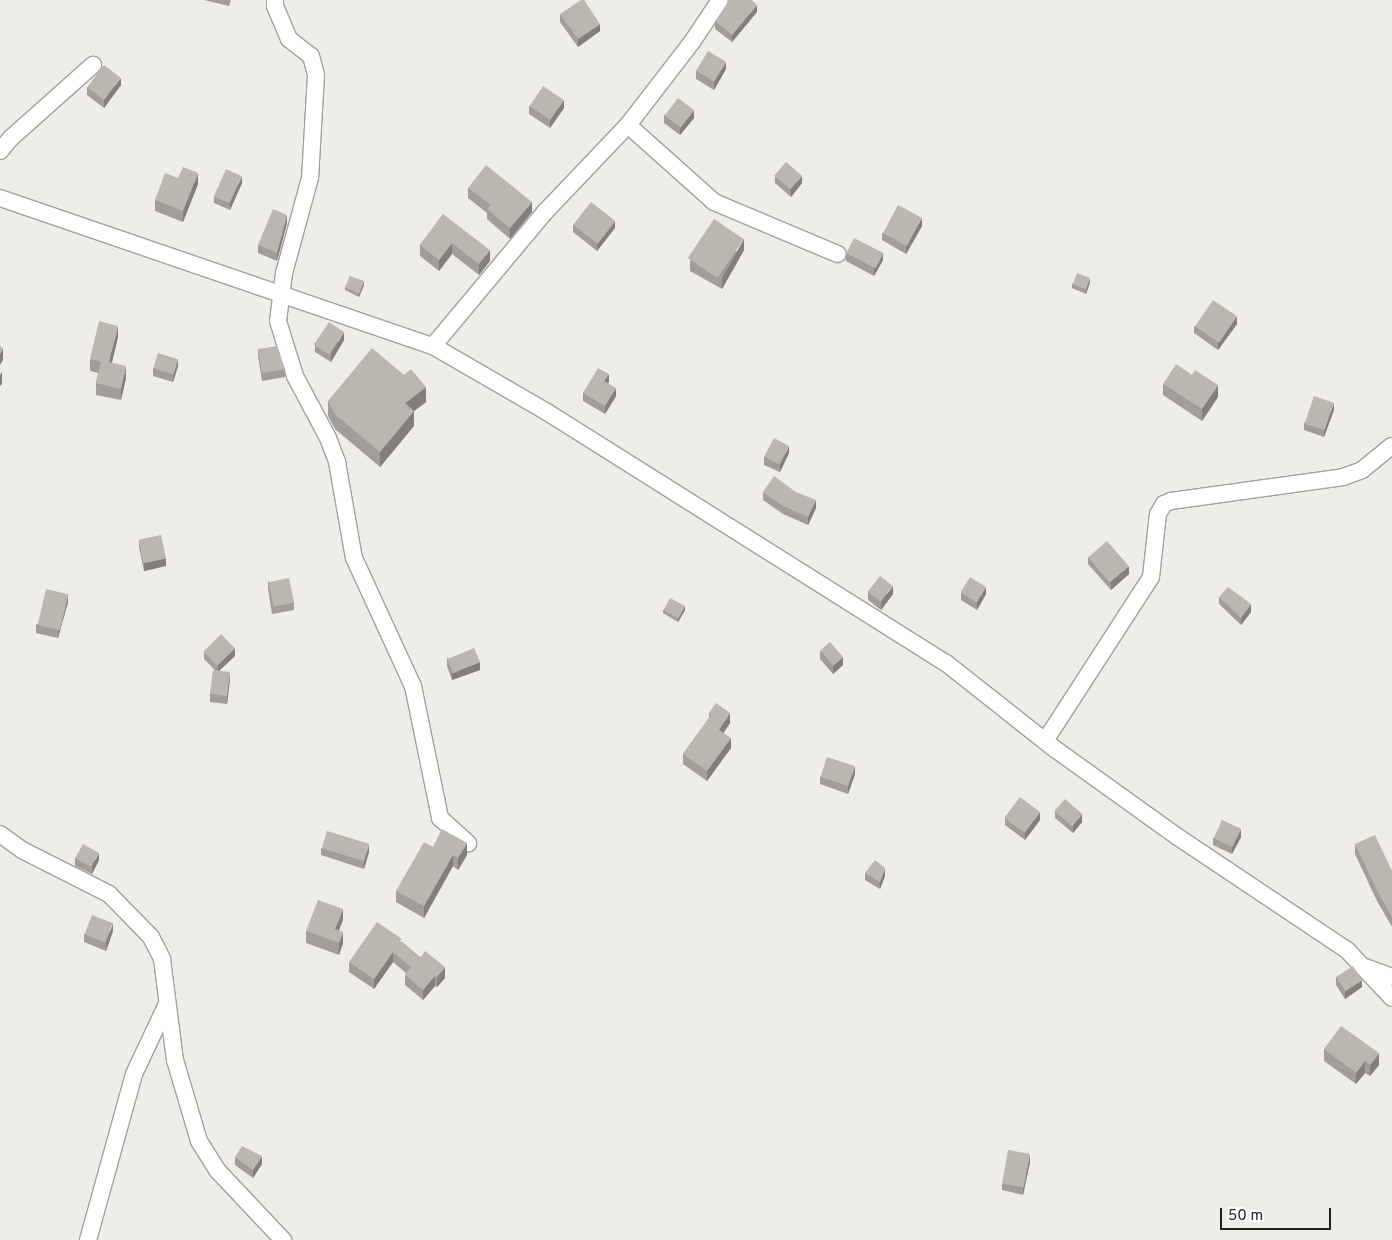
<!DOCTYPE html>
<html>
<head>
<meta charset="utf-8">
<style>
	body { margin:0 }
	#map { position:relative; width:1392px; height:1240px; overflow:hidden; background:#efede8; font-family:Overpass,sans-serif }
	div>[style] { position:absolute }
	.roads { filter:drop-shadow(1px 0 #a1a1a1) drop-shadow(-1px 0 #a1a1a1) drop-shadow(0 1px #a1a1a1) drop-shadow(0 -1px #a1a1a1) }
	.minor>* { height:16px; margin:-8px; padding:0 8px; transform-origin:8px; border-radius:8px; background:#fff }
	.wall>* { inset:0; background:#a29d98 }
	.shaded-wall>* { inset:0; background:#847f7c }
	.building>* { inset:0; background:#bcb6b1; transform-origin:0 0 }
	span { translate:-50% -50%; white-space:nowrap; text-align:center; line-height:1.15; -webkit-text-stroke:4.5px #fff; paint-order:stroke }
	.scale { position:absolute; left:1220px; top:1208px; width:111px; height:22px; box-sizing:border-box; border:2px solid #202020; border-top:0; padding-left:6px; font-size:15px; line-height:18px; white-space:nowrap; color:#202020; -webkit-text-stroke:4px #fff; paint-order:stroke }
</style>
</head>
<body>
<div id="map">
	<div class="roads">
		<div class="minor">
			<i style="left:275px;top:0;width:6px;rotate:90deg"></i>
			<i style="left:275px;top:6px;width:36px;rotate:67deg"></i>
			<i style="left:289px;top:39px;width:28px;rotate:38deg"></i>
			<i style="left:311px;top:56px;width:20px;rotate:75deg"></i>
			<i style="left:316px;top:75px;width:103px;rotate:93.3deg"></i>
			<i style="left:310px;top:178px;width:98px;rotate:105.3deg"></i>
			<i style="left:284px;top:273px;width:48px;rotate:97.1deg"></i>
			<i style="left:278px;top:321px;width:58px;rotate:72.8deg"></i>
			<i style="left:295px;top:376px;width:70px;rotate:62deg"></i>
			<i style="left:328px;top:438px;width:26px;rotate:69deg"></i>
			<i style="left:337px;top:462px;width:97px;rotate:80deg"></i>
			<i style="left:354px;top:558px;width:141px;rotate:65.3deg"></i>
			<i style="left:413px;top:686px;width:135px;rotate:78.4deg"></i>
			<i style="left:440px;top:818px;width:38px;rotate:42deg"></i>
			<i style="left:628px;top:125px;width:115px;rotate:41.8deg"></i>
			<i style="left:714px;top:202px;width:134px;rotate:22.8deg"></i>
			<i style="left:0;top:151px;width:17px;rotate:-50deg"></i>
			<i style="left:11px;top:138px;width:110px;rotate:-41.7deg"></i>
			<i style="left:0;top:198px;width:458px;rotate:18.9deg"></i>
			<i style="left:433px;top:346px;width:132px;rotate:30.1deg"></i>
			<i style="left:547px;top:412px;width:471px;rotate:32.2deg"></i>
			<i style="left:946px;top:663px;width:139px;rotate:38.3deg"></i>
			<i style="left:1055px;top:749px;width:151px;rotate:35.6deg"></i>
			<i style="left:1178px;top:837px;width:203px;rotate:33.8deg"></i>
			<i style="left:1347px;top:950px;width:66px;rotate:46.8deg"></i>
			<i style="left:433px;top:346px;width:176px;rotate:-50.1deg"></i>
			<i style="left:546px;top:211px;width:119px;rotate:-46.4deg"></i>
			<i style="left:628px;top:125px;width:105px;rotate:-52.4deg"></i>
			<i style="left:692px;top:42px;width:50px;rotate:-56.3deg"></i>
			<i style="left:1045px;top:741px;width:195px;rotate:-57.1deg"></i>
			<i style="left:1151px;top:577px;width:63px;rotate:-83.7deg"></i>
			<i style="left:1158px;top:514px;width:12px;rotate:-59deg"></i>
			<i style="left:1164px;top:504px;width:8px;rotate:-23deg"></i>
			<i style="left:1171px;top:501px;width:174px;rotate:-7.9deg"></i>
			<i style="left:1343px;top:477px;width:20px;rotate:-20deg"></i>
			<i style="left:1362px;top:470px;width:38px;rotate:-39deg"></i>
			<i style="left:0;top:834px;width:27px;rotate:36deg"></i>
			<i style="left:22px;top:850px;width:97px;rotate:26.8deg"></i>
			<i style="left:109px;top:894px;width:60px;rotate:45.7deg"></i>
			<i style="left:151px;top:937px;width:25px;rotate:63deg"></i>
			<i style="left:162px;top:959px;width:102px;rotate:82.7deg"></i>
			<i style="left:175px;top:1060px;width:84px;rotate:73.5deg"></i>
			<i style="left:199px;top:1141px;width:36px;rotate:58deg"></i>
			<i style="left:218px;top:1171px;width:95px;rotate:46.7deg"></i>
			<i style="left:1365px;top:967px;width:29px;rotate:20deg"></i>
			<i style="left:88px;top:1240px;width:172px;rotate:-74.5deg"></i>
			<i style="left:134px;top:1074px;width:77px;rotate:-64.8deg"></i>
		</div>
	</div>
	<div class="wall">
		<i style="clip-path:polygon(204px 0,231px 0,229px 6px)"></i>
		<i style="clip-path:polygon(757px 12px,732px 42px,715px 29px,715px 21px)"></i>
		<i style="clip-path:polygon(560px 14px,600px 31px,578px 47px,560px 22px)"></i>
		<i style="clip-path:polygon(726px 69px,714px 90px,696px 79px,696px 71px)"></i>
		<i style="clip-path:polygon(121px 85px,104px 108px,87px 95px,87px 87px)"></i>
		<i style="clip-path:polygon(529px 106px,564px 108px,550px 128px,529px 114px)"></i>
		<i style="clip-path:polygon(664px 115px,694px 118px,680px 135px,664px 123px)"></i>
		<i style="clip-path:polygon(775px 176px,802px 183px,791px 197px,775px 183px)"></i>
		<i style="clip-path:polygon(178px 178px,198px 184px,183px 222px,155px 211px,155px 200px)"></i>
		<i style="clip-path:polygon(242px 183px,230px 210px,214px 203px,214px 196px)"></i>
		<i style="clip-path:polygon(468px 188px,532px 212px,510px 239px,487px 219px,487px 213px,468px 198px)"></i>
		<i style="clip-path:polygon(443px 214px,490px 261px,479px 275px,452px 254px,439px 271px,420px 256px,420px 245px)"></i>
		<i style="clip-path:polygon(287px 223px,277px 261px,258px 253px,258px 245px)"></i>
		<i style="clip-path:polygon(573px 225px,615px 228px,597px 251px,573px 232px)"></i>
		<i style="clip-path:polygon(922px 226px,906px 254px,882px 240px,882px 233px)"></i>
		<i style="clip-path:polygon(744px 250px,722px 289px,690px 271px,690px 259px)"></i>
		<i style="clip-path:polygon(846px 253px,883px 260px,874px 276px,846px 261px)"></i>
		<i style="clip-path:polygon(1090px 282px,1086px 294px,1072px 288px,1072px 284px)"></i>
		<i style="clip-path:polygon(364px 285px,359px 297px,345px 290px,345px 287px)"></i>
		<i style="clip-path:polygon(1237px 324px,1218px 350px,1194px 333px,1194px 326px)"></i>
		<i style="clip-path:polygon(118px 337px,112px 363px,126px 378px,121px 400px,96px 395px,96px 383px,98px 373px,90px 371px,90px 359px)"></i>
		<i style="clip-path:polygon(344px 340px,331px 362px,315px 352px,315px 345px)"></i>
		<i style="clip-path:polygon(258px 349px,285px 369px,285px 377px,262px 381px,258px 356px)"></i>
		<i style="clip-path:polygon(178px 366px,173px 382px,153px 376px,153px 368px)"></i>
		<i style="clip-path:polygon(609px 382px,608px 383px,616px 396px,605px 414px,583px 401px,583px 393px)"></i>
		<i style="clip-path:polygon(1163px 384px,1218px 397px,1202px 421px,1163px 395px)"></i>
		<i style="clip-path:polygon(328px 401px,426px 402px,414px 411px,414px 426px,380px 467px,335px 429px,328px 416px)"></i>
		<i style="clip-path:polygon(1334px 410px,1324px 437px,1304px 430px,1304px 423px)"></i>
		<i style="clip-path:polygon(789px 453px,780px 472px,764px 465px,764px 457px)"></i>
		<i style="clip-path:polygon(763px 492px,816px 508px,808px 525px,783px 514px,763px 500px)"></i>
		<i style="clip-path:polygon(139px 540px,166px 566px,144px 571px,139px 547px)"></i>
		<i style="clip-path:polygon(1088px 557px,1129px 574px,1111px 590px,1088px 564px)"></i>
		<i style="clip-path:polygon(268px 581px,294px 602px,294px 610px,272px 614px,268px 589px)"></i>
		<i style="clip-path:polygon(868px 592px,893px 594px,881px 610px,868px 600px)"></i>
		<i style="clip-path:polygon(961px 593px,986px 594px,977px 610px,961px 600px)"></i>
		<i style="clip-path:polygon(1219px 597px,1251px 612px,1241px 625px,1219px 604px)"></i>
		<i style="clip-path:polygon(68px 602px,58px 638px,36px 633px,36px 625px)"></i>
		<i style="clip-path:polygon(663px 610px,685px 610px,678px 622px,663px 613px)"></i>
		<i style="clip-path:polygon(820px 651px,843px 665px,833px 674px,820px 659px)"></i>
		<i style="clip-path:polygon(204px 652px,235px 656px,219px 670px,230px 679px,227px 704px,210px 702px,210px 694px,215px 670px,204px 659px)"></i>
		<i style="clip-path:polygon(447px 658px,480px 670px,452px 680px,447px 666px)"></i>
		<i style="clip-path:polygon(709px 713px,730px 723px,723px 733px,731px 748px,707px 781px,683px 764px,683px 754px,709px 718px)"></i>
		<i style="clip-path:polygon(855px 774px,848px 794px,820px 784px,820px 777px)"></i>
		<i style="clip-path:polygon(1055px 811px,1082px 822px,1073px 833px,1055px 818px)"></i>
		<i style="clip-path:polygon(1005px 818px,1040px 820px,1025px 840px,1005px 825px)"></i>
		<i style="clip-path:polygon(1241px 837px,1232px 854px,1213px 845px,1213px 838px)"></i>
		<i style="clip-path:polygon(1355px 844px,1392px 871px,1392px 927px,1377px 901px,1355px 854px)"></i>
		<i style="clip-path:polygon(433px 847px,467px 855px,458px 870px,453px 866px,424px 918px,396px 902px,396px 891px)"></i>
		<i style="clip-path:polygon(321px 848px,369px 852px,364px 869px,321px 855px)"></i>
		<i style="clip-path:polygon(75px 858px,99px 860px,92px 874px,75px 866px)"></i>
		<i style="clip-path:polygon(865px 873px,885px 876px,880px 889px,865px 880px)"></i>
		<i style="clip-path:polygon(343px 920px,339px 930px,343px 943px,339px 955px,306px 943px,306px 931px)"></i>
		<i style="clip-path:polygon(113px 931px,106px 951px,84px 942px,84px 934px)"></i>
		<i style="clip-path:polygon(402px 942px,445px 978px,437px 987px,435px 986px,423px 1000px,405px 985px,405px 975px,406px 973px,393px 962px,374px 989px,349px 972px,349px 962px)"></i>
		<i style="clip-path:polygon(1336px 977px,1362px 987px,1345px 999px,1336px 985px)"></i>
		<i style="clip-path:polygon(1324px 1049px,1379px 1065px,1370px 1076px,1365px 1073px,1356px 1084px,1324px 1061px)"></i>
		<i style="clip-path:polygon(235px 1157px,262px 1164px,253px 1178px,235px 1165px)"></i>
		<i style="clip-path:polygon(1030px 1162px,1023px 1195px,1002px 1190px,1002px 1183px)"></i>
	</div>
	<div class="shaded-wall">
		<i style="clip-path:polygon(757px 5px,757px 12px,732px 42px,732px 35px)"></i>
		<i style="clip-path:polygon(600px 24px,600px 31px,578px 47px,578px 39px)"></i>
		<i style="clip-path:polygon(726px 62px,726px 69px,714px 90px,714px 82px)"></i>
		<i style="clip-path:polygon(121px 78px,121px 85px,104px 108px,104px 100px)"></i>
		<i style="clip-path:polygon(564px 100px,564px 108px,550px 128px,550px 120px)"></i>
		<i style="clip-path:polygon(694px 110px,694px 118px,680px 135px,680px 128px)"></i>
		<i style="clip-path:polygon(198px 173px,198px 184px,183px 222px,183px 211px)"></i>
		<i style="clip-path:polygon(242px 176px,242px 183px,230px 210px,230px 203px)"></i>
		<i style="clip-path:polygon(802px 176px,802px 183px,791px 197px,791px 189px)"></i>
		<i style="clip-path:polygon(532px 202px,532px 212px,510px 239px,510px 228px)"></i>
		<i style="clip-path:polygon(287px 215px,287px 223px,277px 261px,277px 253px)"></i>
		<i style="clip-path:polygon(922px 218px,922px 226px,906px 254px,906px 246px)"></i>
		<i style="clip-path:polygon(615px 221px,615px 228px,597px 251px,597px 243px)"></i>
		<i style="clip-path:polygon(744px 239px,744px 250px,722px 289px,722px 278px)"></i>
		<i style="clip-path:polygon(452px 243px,452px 254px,439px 271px,439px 260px)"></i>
		<i style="clip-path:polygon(490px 250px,490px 261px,479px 275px,479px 264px)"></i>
		<i style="clip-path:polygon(883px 253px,883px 260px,874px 276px,874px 268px)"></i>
		<i style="clip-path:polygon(1090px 278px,1090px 282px,1086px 294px,1086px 290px)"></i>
		<i style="clip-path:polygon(364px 281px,364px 285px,359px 297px,359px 294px)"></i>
		<i style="clip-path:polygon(1237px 316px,1237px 324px,1218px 350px,1218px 343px)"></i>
		<i style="clip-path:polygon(118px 326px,118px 337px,109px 374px,109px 362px)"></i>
		<i style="clip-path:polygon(344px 332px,344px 340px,331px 362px,331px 354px)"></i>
		<i style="clip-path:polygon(3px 348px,3px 360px,0 365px,0 354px)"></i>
		<i style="clip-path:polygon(178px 359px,178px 366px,173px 382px,173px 374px)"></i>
		<i style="clip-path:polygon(126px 366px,126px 378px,121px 400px,121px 389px)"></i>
		<i style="clip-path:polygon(2px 372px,2px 384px,0 386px,0 375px)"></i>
		<i style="clip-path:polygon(609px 374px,609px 382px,604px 389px,604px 381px)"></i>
		<i style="clip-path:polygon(1218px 385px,1218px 397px,1202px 421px,1202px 409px)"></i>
		<i style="clip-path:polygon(426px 387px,426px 402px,405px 418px,405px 403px)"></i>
		<i style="clip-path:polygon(616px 388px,616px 396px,605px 414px,605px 406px)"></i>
		<i style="clip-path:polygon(1334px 403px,1334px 410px,1324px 437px,1324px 430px)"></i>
		<i style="clip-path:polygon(414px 411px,414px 426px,380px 467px,380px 452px)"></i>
		<i style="clip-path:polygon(789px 446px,789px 453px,780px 472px,780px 465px)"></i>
		<i style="clip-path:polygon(816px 500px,816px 508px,808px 525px,808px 517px)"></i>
		<i style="clip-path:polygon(166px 558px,166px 566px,144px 571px,144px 563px)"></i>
		<i style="clip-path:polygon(1129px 566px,1129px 574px,1111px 590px,1111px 582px)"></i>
		<i style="clip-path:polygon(893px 586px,893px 594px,881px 610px,881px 602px)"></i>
		<i style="clip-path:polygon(986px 587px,986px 594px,977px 610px,977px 602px)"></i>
		<i style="clip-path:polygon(68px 594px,68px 602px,58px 638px,58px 631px)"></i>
		<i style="clip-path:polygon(1251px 604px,1251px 612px,1241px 625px,1241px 618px)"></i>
		<i style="clip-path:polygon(685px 606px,685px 610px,678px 622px,678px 618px)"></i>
		<i style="clip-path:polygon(235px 648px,235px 656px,218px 672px,218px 664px)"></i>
		<i style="clip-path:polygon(843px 657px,843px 665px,833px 674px,833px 666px)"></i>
		<i style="clip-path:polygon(480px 662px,480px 670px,452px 680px,452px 673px)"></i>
		<i style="clip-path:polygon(230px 672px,230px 679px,227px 704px,227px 696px)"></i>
		<i style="clip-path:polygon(730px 713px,730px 723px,719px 740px,719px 730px)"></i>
		<i style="clip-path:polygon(731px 738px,731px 748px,707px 781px,707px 771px)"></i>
		<i style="clip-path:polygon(855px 766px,855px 774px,848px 794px,848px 787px)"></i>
		<i style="clip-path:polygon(1040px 812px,1040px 820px,1025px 840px,1025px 833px)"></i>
		<i style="clip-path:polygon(1082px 814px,1082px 822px,1073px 833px,1073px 826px)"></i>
		<i style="clip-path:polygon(1241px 829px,1241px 837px,1232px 854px,1232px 847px)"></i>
		<i style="clip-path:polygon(467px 843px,467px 855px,458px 870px,458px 858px)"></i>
		<i style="clip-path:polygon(369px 844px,369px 852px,364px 869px,364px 861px)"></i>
		<i style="clip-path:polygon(99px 853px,99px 860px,92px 874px,92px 866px)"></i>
		<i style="clip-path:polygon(453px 855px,453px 866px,424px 918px,424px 906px)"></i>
		<i style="clip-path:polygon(885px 868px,885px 876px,880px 889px,880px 882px)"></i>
		<i style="clip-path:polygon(343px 909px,343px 920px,335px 940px,335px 929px)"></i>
		<i style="clip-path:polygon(113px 923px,113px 931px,106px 951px,106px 943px)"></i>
		<i style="clip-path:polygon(343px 932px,343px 943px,339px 955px,339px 943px)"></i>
		<i style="clip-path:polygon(393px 952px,393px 962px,374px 989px,374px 979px)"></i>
		<i style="clip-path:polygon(445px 967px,445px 978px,437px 987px,437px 977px)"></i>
		<i style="clip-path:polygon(435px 976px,435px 986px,423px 1000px,423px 990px)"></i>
		<i style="clip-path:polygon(1362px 980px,1362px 987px,1345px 999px,1345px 991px)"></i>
		<i style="clip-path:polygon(1379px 1053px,1379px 1065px,1370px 1076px,1370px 1065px)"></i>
		<i style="clip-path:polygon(1365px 1061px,1365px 1073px,1356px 1084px,1356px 1073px)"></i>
		<i style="clip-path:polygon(1030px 1154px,1030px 1162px,1023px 1195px,1023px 1187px)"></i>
		<i style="clip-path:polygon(262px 1156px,262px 1164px,253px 1178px,253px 1170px)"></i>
	</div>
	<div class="building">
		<i style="clip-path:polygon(581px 0,584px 0,600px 24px,578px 39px,560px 14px)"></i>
		<i style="clip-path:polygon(730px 0,751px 0,757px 5px,732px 35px,715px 21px)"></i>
		<i style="left:708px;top:51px;width:21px;height:23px;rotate:31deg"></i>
		<i style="left:104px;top:65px;width:21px;height:28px;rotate:37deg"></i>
		<i style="left:543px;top:86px;width:25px;height:24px;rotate:34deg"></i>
		<i style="left:678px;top:98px;width:20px;height:22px;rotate:37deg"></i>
		<i style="left:786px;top:162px;width:21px;height:18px;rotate:41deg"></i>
		<i style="clip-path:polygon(486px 165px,532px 202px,510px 228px,487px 209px,491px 205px,468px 188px)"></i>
		<i style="clip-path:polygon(183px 167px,198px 173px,183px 211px,155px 200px,165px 173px,178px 178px)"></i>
		<i style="left:226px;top:169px;width:17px;height:30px;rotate:24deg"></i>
		<i style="left:591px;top:202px;width:31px;height:29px;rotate:38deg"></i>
		<i style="left:898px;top:205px;width:27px;height:32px;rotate:28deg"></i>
		<i style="clip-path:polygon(273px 209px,287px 215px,277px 253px,258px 245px)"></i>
		<i style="clip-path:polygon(443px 214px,490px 250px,479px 264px,452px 243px,439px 260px,420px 245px)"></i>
		<i style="left:714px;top:219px;width:36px;height:47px;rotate:34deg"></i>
		<i style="left:854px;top:238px;width:33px;height:17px;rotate:27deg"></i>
		<i style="left:1077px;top:273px;width:14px;height:12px;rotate:21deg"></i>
		<i style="clip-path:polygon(350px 276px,364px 281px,359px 294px,345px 287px)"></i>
		<i style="left:1213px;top:300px;width:29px;height:32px;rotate:34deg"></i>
		<i style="clip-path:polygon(99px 321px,118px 326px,109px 362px,126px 366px,121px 389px,96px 383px,101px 362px,90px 359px)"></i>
		<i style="left:329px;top:322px;width:18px;height:27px;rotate:34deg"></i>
		<i style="clip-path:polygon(0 346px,3px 348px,0 354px)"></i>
		<i style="clip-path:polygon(277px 346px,285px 369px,262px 373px,258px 349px)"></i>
		<i style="clip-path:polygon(372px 348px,404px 375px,411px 369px,426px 387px,405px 403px,414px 411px,380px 452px,335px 414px,328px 401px)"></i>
		<i style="left:158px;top:353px;width:21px;height:16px;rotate:17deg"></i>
		<i style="clip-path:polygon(1176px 364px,1192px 375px,1195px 370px,1218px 385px,1202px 409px,1163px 384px)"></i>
		<i style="clip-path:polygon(598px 368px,609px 374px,604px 381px,616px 388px,605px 406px,583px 393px)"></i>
		<i style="left:1314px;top:396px;width:21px;height:29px;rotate:19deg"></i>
		<i style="left:774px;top:438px;width:17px;height:21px;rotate:28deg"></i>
		<i style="clip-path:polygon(774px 476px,796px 492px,816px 500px,808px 517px,783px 506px,763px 492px)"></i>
		<i style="left:161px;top:535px;width:24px;height:23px;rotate:78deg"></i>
		<i style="left:1107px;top:541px;width:33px;height:25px;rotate:49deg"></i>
		<i style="left:880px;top:576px;width:16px;height:20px;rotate:38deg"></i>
		<i style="left:970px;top:577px;width:19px;height:18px;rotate:32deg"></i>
		<i style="left:289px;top:578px;width:25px;height:21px;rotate:78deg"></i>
		<i style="clip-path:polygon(1228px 587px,1251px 604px,1241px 618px,1219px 597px)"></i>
		<i style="left:46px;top:589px;width:23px;height:37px;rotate:13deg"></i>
		<i style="left:670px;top:598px;width:17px;height:14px;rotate:28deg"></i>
		<i style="left:221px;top:634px;width:20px;height:25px;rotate:45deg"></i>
		<i style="left:830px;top:642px;width:20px;height:13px;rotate:49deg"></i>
		<i style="left:474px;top:648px;width:15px;height:29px;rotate:67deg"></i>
		<i style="left:213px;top:670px;width:17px;height:24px;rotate:7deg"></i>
		<i style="clip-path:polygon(716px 703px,730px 713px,719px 730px,731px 738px,707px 771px,683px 754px,711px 715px,709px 713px)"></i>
		<i style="left:827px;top:757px;width:29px;height:21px;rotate:18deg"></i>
		<i style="left:1020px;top:797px;width:25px;height:26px;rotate:37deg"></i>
		<i style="left:1065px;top:799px;width:23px;height:16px;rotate:41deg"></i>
		<i style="left:1222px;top:820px;width:21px;height:20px;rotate:25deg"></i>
		<i style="clip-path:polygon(442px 829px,467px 843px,458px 858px,453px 855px,424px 906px,396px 891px,424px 842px,433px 847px)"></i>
		<i style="left:327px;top:831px;width:44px;height:18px;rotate:17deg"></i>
		<i style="clip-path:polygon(1375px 835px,1392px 871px,1392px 917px,1377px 891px,1355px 844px)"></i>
		<i style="left:83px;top:844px;width:18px;height:16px;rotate:29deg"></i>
		<i style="clip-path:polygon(875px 860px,885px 868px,880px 882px,865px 873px)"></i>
		<i style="clip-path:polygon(318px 900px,343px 909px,335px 929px,343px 932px,339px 943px,306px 931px)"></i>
		<i style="left:92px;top:915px;width:22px;height:21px;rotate:21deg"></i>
		<i style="clip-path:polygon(377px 922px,402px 939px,400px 941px,420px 958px,425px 951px,445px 967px,437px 977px,435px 976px,423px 990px,405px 975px,411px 967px,393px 952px,374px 979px,349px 962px)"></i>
		<i style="left:1353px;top:966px;width:17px;height:20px;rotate:57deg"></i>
		<i style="clip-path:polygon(1341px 1026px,1379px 1053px,1370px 1065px,1365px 1061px,1356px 1073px,1324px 1049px)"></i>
		<i style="clip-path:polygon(242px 1146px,262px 1156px,253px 1170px,235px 1157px)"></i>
		<i style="left:1008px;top:1150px;width:22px;height:34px;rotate:10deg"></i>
	</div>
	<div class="scale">50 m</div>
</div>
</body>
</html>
